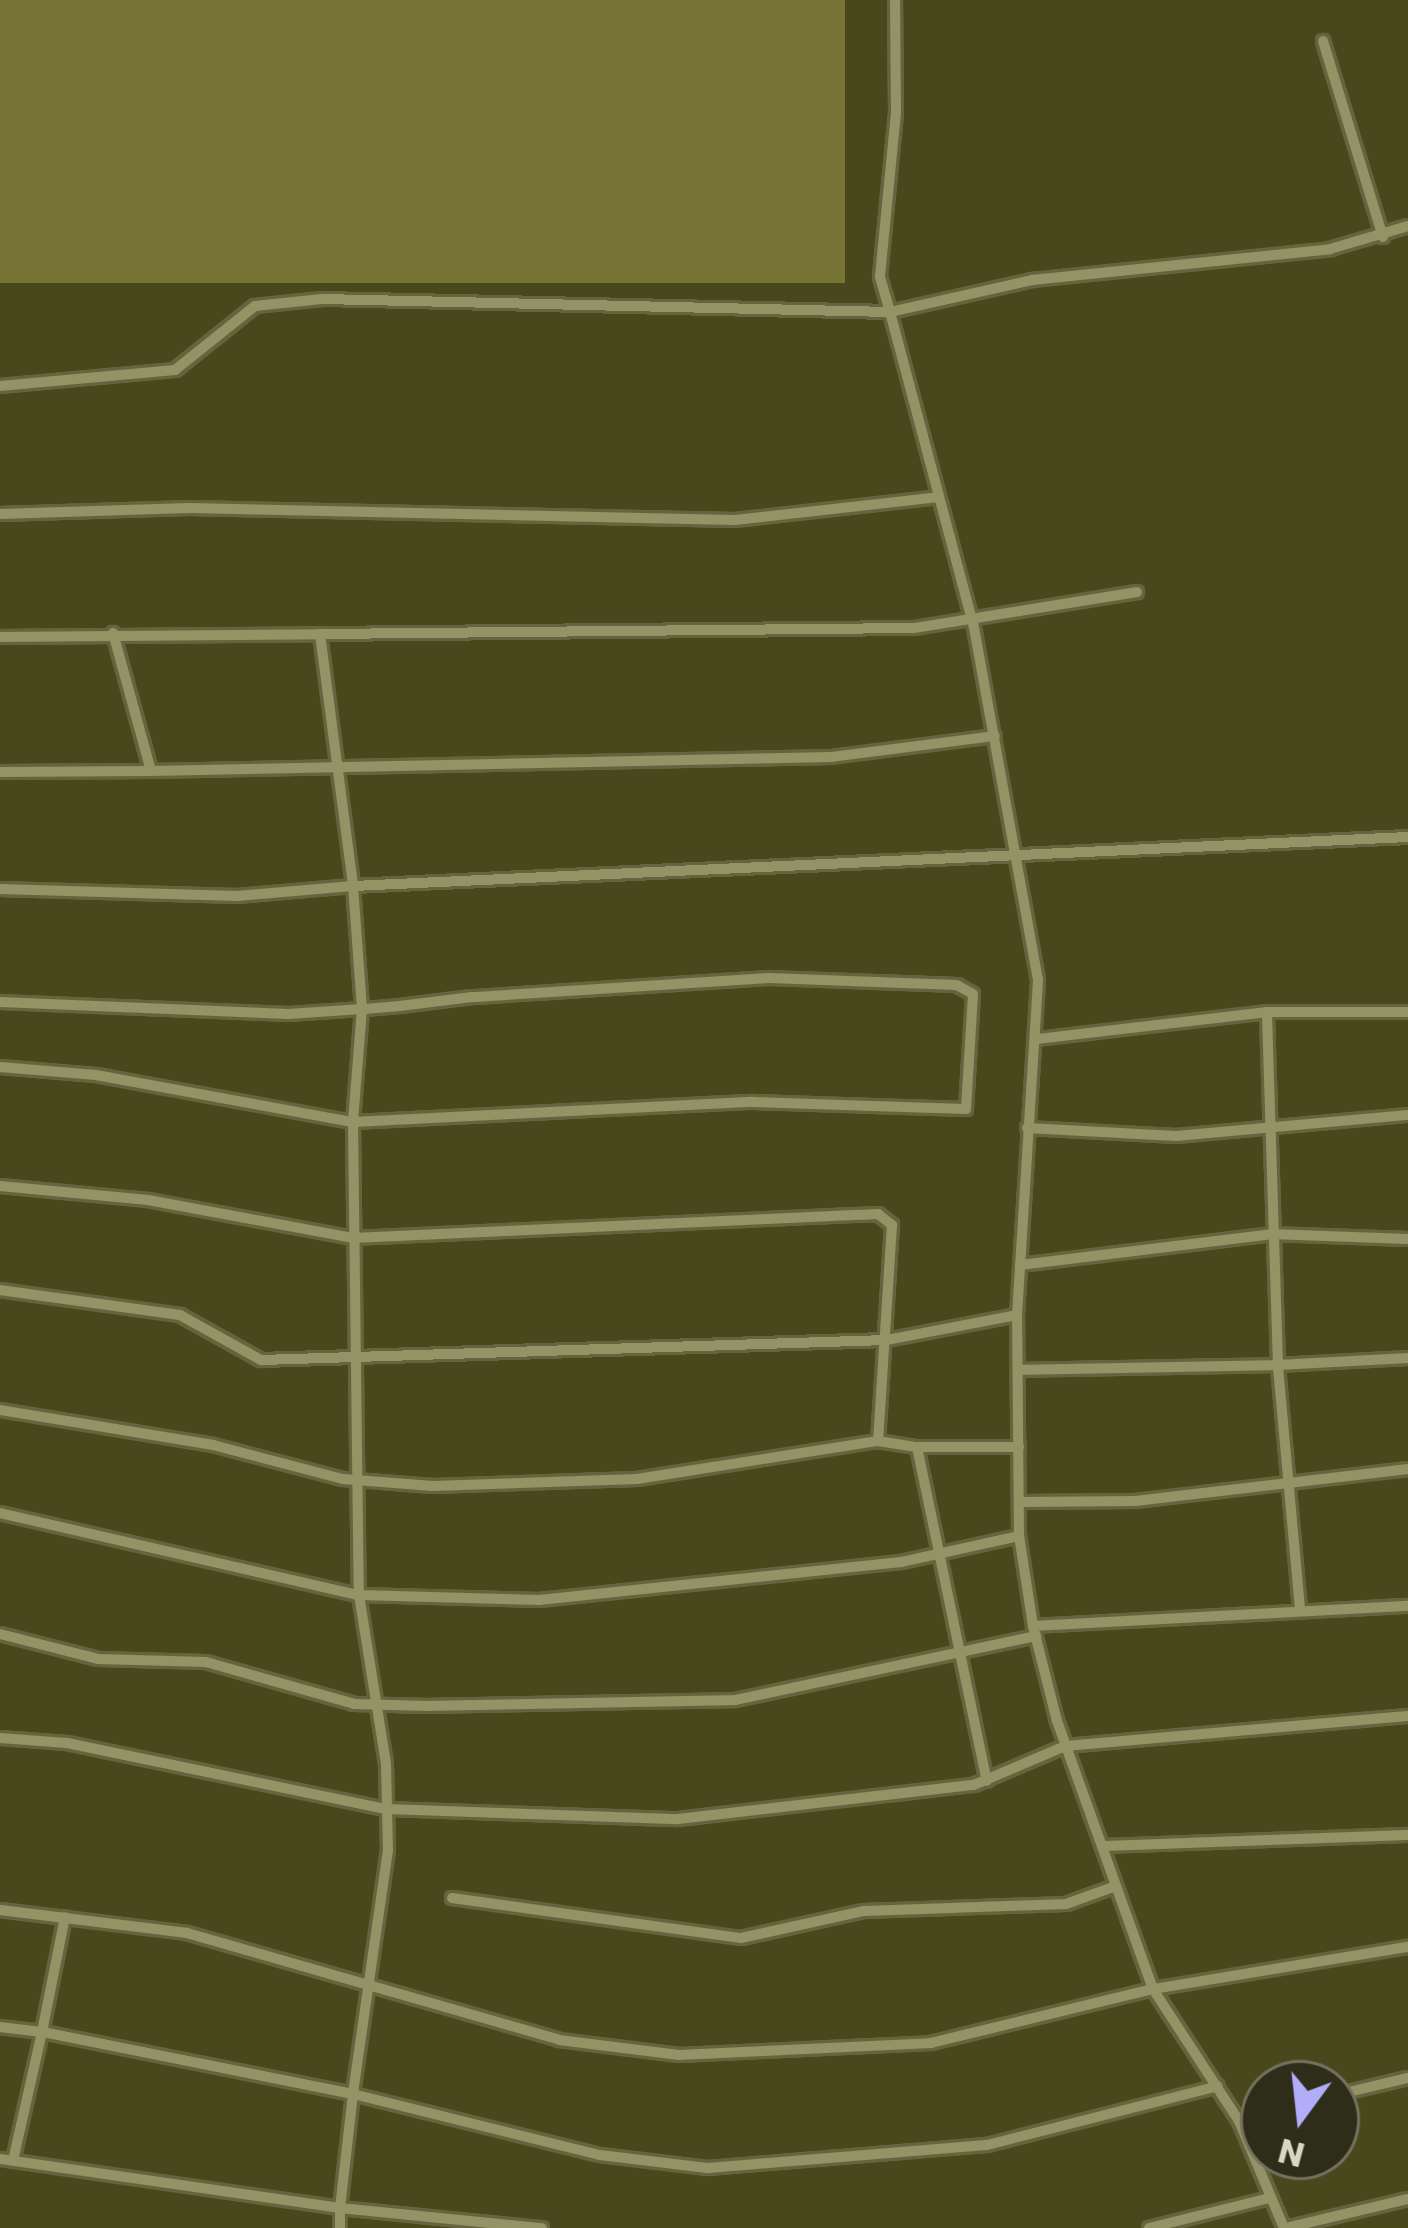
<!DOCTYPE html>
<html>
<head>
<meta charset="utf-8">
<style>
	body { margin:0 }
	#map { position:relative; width:1408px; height:2228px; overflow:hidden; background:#49471c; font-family:Poppins,sans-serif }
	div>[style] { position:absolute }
	.green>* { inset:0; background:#767335; transform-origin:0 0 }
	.roads { filter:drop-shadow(3px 0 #66643e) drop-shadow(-3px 0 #66643e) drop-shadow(0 3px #66643e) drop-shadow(0 -3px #66643e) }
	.minor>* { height:10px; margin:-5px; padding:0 5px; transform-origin:5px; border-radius:5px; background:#949365 }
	span { translate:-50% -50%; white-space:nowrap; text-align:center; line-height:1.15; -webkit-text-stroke:9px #2d2d1a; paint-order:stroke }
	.north { position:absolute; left:1240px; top:2060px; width:120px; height:120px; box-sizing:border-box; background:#2d2d1a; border:3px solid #71715d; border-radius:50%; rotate:195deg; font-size:33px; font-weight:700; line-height:48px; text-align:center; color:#d8d8c1 }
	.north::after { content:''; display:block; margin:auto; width:42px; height:54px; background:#b2adf9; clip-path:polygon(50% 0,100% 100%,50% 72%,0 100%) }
</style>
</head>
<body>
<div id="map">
	<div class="green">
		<i style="left:0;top:0;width:845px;height:283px"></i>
	</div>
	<div class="roads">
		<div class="minor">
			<i style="left:1323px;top:41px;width:205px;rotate:73deg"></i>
			<i style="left:0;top:386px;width:176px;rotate:-5.2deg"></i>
			<i style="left:175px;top:370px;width:102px;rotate:-38.7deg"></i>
			<i style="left:255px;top:306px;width:67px;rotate:-6deg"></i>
			<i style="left:322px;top:299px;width:568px;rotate:1.31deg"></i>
			<i style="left:890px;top:312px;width:37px;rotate:-106deg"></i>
			<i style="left:880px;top:276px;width:165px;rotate:-84.4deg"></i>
			<i style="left:896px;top:112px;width:112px;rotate:-90.5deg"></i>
			<i style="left:0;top:514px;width:189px;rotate:-1.8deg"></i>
			<i style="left:189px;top:508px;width:546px;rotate:1.26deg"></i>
			<i style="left:735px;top:520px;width:205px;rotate:-6.4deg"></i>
			<i style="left:1137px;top:592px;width:226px;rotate:170.8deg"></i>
			<i style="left:914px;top:628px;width:594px;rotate:179.42deg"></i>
			<i style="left:320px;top:634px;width:254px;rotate:82.5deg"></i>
			<i style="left:353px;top:886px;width:1056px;rotate:-2.66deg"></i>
			<i style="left:113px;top:633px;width:143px;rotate:74.6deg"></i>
			<i style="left:151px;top:771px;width:680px;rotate:-1.18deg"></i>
			<i style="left:831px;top:757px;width:165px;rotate:-7.3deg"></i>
			<i style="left:0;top:637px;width:320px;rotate:-0.5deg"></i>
			<i style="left:0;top:772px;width:151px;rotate:-0.4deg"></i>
			<i style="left:0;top:889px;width:237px;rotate:1.7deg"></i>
			<i style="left:237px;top:896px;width:116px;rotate:-4.9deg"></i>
			<i style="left:353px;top:886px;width:123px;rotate:85.8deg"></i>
			<i style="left:362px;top:1009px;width:113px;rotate:94.6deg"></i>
			<i style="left:353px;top:1122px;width:400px;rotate:-2.9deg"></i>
			<i style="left:753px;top:1102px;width:213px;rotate:1.9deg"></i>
			<i style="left:966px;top:1109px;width:115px;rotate:-86.5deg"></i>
			<i style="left:973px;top:994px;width:18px;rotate:-151deg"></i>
			<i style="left:957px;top:985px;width:188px;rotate:-177.9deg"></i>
			<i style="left:769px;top:978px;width:298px;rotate:176.3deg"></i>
			<i style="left:472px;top:997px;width:73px;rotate:172.9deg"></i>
			<i style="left:400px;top:1006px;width:38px;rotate:175deg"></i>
			<i style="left:362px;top:1009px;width:74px;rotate:176.1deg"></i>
			<i style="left:288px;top:1014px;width:288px;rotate:-177.6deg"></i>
			<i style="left:1267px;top:1012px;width:141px"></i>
			<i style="left:0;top:1067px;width:96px;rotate:4.8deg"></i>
			<i style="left:96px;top:1075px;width:261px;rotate:10.4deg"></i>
			<i style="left:353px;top:1122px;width:473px;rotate:89.3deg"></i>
			<i style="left:359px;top:1595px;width:171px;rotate:80.9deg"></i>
			<i style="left:386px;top:1764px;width:86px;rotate:88.7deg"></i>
			<i style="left:388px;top:1850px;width:246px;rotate:98.2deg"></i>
			<i style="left:353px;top:2094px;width:317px;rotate:-168.7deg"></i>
			<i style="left:42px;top:2032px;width:132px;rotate:102.7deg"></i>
			<i style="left:1027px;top:1128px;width:149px;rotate:3.1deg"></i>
			<i style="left:1176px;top:1136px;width:233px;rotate:-5.2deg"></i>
			<i style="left:0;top:1186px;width:149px;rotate:5.4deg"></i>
			<i style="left:148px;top:1200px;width:208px;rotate:10.5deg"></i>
			<i style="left:353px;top:1238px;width:526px;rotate:-2.62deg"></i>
			<i style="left:878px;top:1214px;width:18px;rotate:38deg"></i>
			<i style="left:892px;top:1225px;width:216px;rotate:93.7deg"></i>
			<i style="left:1020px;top:1265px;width:253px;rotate:-7deg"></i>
			<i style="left:1271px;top:1234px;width:137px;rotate:2.1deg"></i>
			<i style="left:0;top:1290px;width:182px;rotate:7.9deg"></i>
			<i style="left:180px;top:1315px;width:93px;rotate:29.1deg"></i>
			<i style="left:261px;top:1360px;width:626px;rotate:-1.83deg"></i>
			<i style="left:887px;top:1340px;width:132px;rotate:-10.9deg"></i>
			<i style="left:1018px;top:1370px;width:260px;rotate:-1.1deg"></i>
			<i style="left:1278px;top:1365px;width:353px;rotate:-91.8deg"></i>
			<i style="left:1267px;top:1012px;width:232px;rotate:173.3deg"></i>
			<i style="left:0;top:1410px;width:216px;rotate:9.3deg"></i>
			<i style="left:213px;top:1445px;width:134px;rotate:14.7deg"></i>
			<i style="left:343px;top:1479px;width:90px;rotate:4.4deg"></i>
			<i style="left:433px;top:1486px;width:204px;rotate:-2deg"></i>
			<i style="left:637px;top:1479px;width:244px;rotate:-9deg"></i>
			<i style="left:878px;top:1441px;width:39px;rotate:9deg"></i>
			<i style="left:917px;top:1447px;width:341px;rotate:78.2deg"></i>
			<i style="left:917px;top:1447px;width:102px"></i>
			<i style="left:1021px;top:1502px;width:114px;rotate:-0.5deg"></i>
			<i style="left:1135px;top:1501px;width:275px;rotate:-6.7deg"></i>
			<i style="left:0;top:1513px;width:368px;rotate:12.9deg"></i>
			<i style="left:359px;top:1595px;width:180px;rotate:1.6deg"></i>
			<i style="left:539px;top:1600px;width:364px;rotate:-6deg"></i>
			<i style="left:901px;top:1562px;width:121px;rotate:-12.4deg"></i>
			<i style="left:1300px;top:1609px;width:245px;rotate:-95.2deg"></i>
			<i style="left:1278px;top:1365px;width:130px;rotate:-3.1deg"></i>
			<i style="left:1033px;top:1626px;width:376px;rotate:-3.1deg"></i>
			<i style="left:0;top:1634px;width:101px;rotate:14.3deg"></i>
			<i style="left:98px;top:1659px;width:108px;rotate:1.6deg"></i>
			<i style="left:206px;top:1662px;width:154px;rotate:15.8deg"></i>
			<i style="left:354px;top:1704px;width:74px;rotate:1.5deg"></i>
			<i style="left:428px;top:1706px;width:307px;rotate:-1.1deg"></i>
			<i style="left:735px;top:1700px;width:308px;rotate:-12deg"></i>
			<i style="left:0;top:1738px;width:67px;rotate:4.3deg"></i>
			<i style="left:67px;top:1743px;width:327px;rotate:11.7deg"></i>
			<i style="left:387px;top:1809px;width:291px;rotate:2deg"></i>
			<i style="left:678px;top:1819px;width:298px;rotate:-6.6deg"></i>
			<i style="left:974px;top:1785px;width:99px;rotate:-23.2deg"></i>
			<i style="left:1065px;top:1746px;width:344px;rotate:-5deg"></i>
			<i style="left:1103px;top:1846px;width:305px;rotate:-2.1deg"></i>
			<i style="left:452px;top:1898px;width:292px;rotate:7.9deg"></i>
			<i style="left:741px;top:1938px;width:126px;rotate:-12.4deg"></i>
			<i style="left:864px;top:1911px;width:202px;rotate:-2deg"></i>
			<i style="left:1066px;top:1904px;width:53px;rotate:-19.8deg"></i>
			<i style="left:0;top:1910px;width:188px;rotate:7deg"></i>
			<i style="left:187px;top:1933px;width:387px;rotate:16deg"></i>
			<i style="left:559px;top:2040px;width:121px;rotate:7.1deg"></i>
			<i style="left:679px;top:2055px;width:252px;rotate:-2.7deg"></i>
			<i style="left:931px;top:2043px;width:228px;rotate:-13.7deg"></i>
			<i style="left:1153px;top:1989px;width:258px;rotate:-9.4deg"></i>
			<i style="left:0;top:2027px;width:42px;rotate:6.8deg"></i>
			<i style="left:42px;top:2032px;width:117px;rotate:-78.7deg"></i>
			<i style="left:1336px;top:2095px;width:74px;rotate:-13.3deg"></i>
			<i style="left:1239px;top:2121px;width:26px;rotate:-16deg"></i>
			<i style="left:0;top:2159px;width:344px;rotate:8.2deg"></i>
			<i style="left:340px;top:2208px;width:115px;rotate:-83.5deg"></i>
			<i style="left:353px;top:2094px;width:254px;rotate:13.9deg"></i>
			<i style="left:600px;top:2155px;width:108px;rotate:6.9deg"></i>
			<i style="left:707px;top:2168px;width:281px;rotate:-4.7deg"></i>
			<i style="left:987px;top:2145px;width:238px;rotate:-14.3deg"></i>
			<i style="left:340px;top:2228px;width:20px;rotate:-90deg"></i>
			<i style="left:340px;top:2208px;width:203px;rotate:5.7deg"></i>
			<i style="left:1149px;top:2228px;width:124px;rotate:-14deg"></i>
			<i style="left:1284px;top:2228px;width:116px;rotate:-112.8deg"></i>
			<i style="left:1239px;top:2121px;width:158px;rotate:-123.1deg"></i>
			<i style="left:1153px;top:1989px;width:285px;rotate:-109.7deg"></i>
			<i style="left:1057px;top:1721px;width:98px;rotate:-104.2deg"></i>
			<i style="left:1033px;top:1626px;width:91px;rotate:-98.8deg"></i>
			<i style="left:1019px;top:1536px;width:221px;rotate:-90.5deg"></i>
			<i style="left:1017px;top:1315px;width:336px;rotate:-86.4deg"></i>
			<i style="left:1038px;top:980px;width:362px;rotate:-100.3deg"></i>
			<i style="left:973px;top:624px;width:323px;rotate:-104.9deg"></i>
			<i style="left:890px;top:312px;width:146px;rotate:-12.7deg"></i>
			<i style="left:1032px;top:280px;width:300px;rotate:-5.9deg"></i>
			<i style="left:1330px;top:249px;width:81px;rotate:-16.4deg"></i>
			<i style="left:1286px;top:2228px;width:125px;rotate:-13.4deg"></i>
		</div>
	</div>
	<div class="north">N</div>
</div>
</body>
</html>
